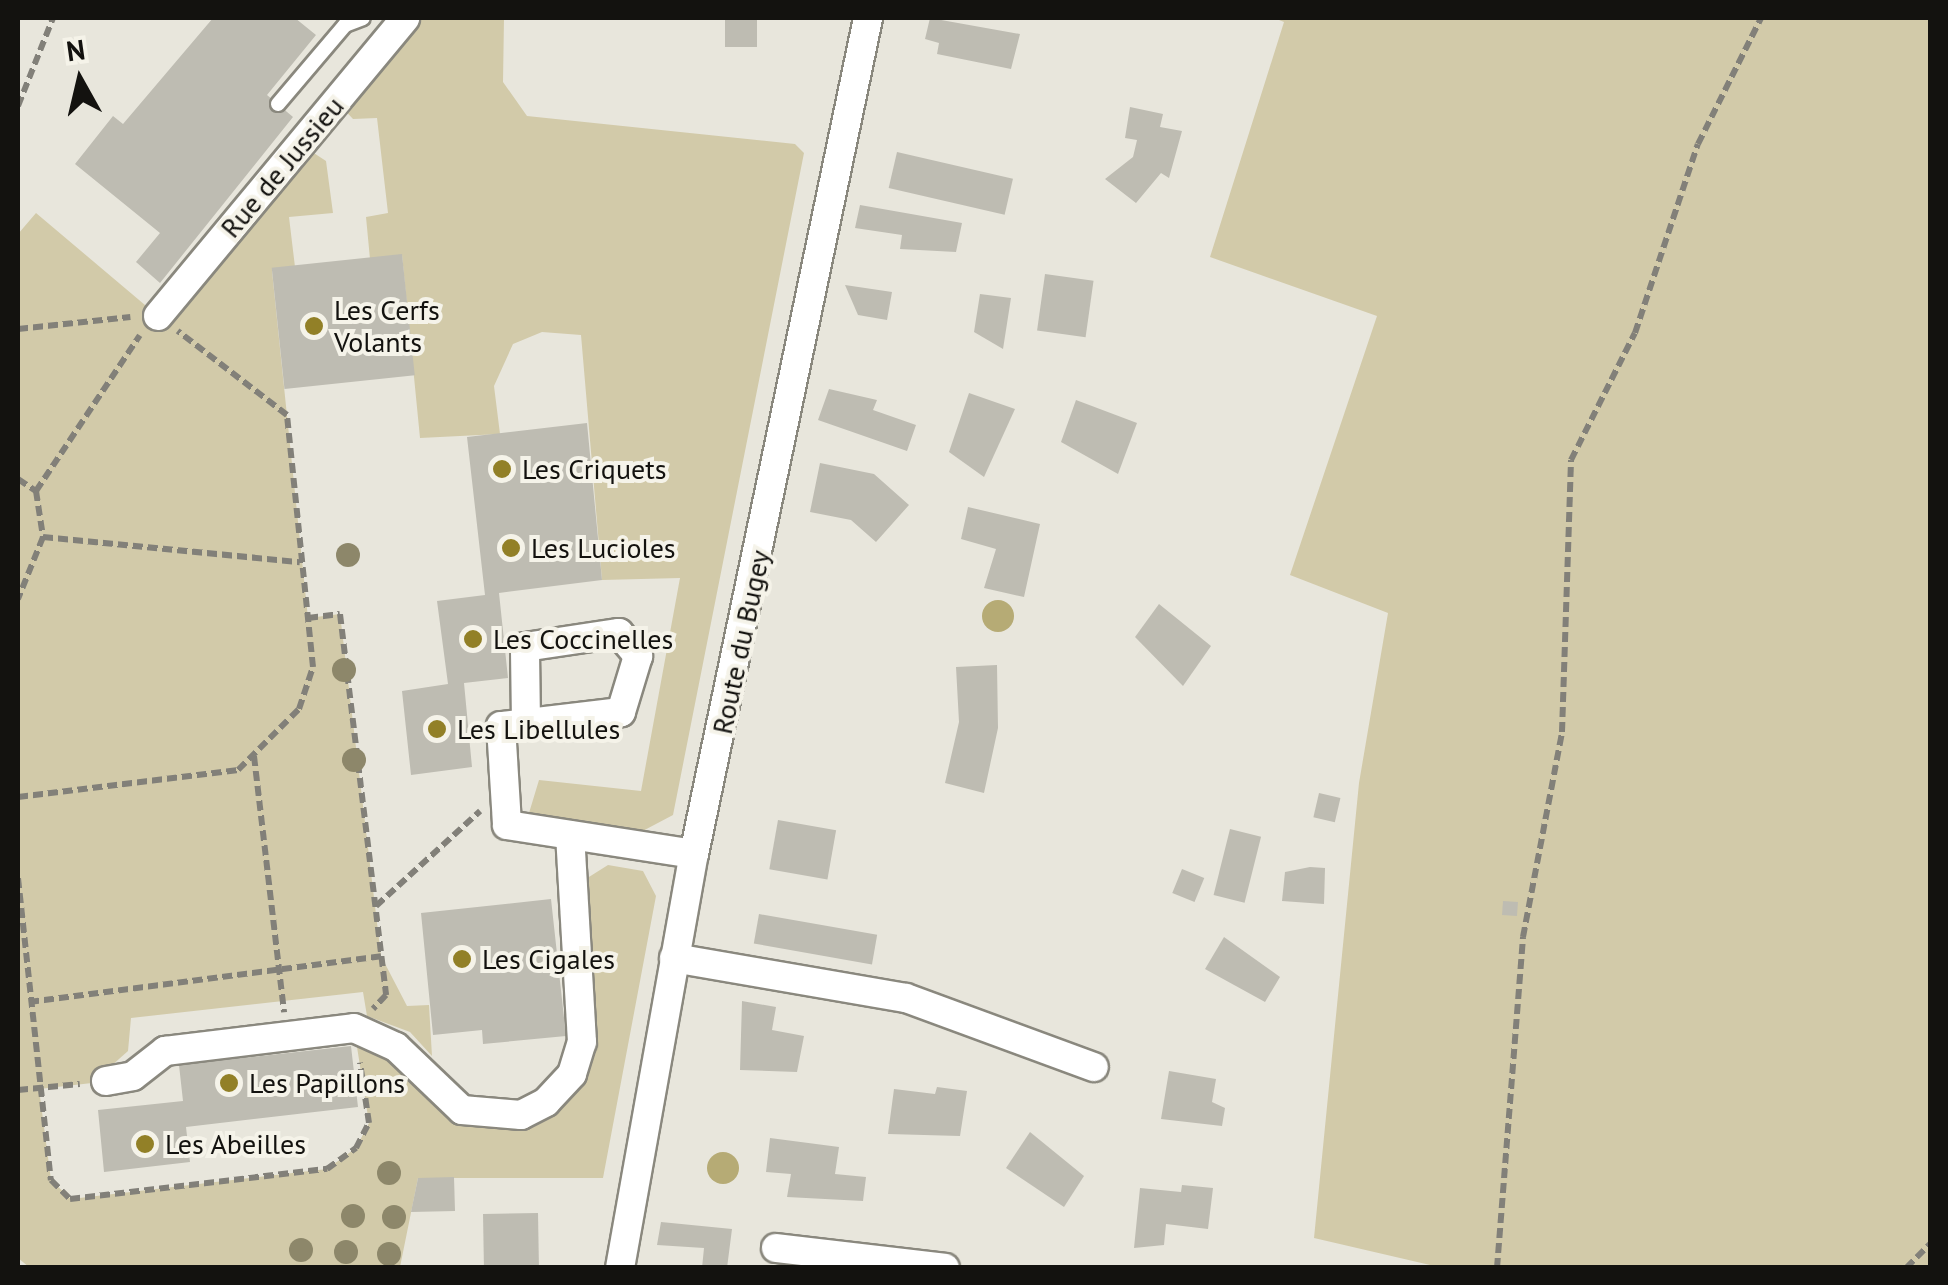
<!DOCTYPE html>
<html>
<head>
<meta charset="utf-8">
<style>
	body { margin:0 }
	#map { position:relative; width:1948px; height:1285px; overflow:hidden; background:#e8e6dc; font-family:"PT Sans",sans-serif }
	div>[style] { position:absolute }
	.green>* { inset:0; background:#d2caa9 }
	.water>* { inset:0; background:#b6ab75 }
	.round { border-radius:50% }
	.building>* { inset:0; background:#bebcb2; transform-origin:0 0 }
	.path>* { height:6px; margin-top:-3px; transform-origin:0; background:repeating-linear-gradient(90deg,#828079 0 10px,transparent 0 15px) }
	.roads { filter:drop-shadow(2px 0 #8a887e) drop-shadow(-2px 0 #8a887e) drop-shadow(0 2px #8a887e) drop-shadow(0 -2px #8a887e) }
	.service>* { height:14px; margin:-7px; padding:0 7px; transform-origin:7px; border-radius:7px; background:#fff }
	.minor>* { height:28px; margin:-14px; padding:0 14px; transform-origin:14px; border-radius:14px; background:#fff }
	.trees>* { width:24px; height:24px; margin:-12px; border-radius:50%; background:#8d876a }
	.dots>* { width:28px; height:28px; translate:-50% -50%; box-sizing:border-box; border:5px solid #f5f3e9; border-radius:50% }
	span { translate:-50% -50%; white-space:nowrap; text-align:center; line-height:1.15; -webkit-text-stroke:8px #f5f3e9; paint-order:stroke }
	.street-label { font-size:28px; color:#13120f }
	.poi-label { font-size:28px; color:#13120f }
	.left { translate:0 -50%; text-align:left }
	.frame { position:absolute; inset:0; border:20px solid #13120f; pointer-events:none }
	.north { position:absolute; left:30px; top:30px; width:100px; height:100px; -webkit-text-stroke:8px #f5f3e9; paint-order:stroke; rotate:352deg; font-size:28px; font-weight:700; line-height:40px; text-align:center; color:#13120f }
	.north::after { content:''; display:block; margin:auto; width:35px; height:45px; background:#13120f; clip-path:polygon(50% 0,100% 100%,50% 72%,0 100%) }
</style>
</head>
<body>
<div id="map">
	<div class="green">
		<i style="clip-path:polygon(405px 18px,504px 18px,503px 82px,527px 116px,795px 144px,804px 153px,673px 815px,637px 834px,529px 813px,539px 780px,641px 791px,680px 578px,602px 580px,581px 335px,542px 332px,513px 344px,494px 386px,500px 434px,420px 438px,402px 255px,370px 259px,366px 217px,388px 213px,377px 118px,353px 119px,336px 101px)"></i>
		<i style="clip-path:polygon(1274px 18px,1930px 18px,1930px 1267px,1443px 1268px,1314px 1238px,1359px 783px,1388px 613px,1290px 575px,1377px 316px,1210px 257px,1284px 22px)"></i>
		<i style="clip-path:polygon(300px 144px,326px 161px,333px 213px,289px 217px,295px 267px,272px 271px,308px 618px,340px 614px,381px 956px,407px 1006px,429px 1005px,432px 1056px,410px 1032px,367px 1016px,363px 992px,131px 1018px,128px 1051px,92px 1083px,39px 1089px,51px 1180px,71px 1199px,327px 1169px,356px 1148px,369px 1123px,354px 1028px,490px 1116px,572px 1074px,573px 887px,608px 865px,643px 871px,656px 896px,603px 1178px,418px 1178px,400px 1267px,29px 1267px,18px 1258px,18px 234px,36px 213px,158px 316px)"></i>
	</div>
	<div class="water">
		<i class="round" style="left:982px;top:600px;width:32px;height:32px"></i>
		<i class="round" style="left:707px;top:1152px;width:32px;height:32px"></i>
	</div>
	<div class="building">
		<i style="clip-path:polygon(213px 18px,295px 18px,316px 35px,267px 95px,293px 117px,160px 283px,136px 262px,160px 233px,75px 164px,113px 116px,123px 124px)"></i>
		<i style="left:725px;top:18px;width:32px;height:29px"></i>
		<i style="clip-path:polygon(930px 18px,1020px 34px,1011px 69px,937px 54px,939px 43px,925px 39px)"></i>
		<i style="clip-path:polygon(1130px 107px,1163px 114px,1160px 127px,1182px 131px,1169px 178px,1161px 173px,1136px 203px,1105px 179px,1133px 157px,1137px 140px,1125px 138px)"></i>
		<i style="left:897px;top:152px;width:119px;height:37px;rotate:13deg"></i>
		<i style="clip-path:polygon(860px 205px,962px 223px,956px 252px,900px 249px,902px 235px,855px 228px)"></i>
		<i style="left:402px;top:254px;width:122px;height:131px;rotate:84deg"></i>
		<i style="left:1045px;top:274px;width:49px;height:57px;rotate:8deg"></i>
		<i style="clip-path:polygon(845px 285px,892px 292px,887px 320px,858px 315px)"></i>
		<i style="clip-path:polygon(980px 294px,1011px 298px,1003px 349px,974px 332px)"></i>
		<i style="clip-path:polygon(829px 389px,877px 400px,873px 410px,916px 425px,907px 451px,818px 420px)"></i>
		<i style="clip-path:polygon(969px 393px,1015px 409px,984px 477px,949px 452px)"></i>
		<i style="clip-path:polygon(1076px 400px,1137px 423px,1118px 474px,1061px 442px)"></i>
		<i style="clip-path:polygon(587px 423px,602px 580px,499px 593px,508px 678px,464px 683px,472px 767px,411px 775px,402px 691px,448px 684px,437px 601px,485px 595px,467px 437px)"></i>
		<i style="clip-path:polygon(820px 463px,874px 474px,909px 505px,876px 542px,851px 520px,810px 512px)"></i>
		<i style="clip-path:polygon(968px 507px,1040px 524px,1024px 597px,984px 588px,996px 549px,961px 539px)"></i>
		<i style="clip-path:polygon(1159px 604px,1211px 646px,1183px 686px,1135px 637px)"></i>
		<i style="clip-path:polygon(997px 665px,998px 728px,984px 793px,945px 783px,959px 722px,956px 667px)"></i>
		<i style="left:1319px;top:793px;width:22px;height:25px;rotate:13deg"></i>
		<i style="left:778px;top:820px;width:59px;height:50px;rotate:10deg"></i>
		<i style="left:1230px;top:829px;width:32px;height:68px;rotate:14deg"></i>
		<i style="clip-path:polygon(1310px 867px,1325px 868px,1324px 904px,1282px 901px,1285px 872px)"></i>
		<i style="left:1182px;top:869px;width:24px;height:26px;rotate:22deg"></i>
		<i style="clip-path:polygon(551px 899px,566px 1036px,483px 1044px,482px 1030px,433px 1035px,421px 913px)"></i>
		<i style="left:1503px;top:901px;width:15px;height:14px;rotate:4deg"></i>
		<i style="left:759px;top:914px;width:120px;height:30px;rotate:10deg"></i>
		<i style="clip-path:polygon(1224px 937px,1280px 977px,1265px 1002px,1205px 969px)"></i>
		<i style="clip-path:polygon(742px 1001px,776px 1007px,772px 1030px,804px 1036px,797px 1072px,740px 1070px)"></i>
		<i style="clip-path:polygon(351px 1046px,358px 1107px,186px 1127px,190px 1162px,104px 1172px,98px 1110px,183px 1101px,179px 1065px)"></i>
		<i style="clip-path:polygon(1169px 1071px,1216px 1079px,1212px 1102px,1225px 1108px,1222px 1126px,1161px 1119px)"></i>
		<i style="clip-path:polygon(937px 1087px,967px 1091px,960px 1136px,888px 1134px,894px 1089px,935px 1094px)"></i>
		<i style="clip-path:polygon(1030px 1132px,1084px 1176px,1064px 1207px,1006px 1168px)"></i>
		<i style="clip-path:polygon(770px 1138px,839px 1147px,835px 1174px,866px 1177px,863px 1201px,787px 1197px,791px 1174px,766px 1172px)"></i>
		<i style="clip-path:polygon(454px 1177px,455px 1211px,411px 1212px,418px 1178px)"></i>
		<i style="clip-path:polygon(1182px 1185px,1213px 1188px,1208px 1229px,1166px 1224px,1164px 1245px,1134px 1248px,1140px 1188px,1181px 1192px)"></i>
		<i style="left:538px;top:1213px;width:52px;height:55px;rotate:89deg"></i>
		<i style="clip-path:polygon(661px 1222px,732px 1229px,727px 1268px,702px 1268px,704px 1248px,657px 1245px)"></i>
	</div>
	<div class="path">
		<i style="left:18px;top:106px;width:95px;rotate:-68.3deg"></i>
		<i style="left:18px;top:329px;width:113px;rotate:-6.1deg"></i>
		<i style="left:18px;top:479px;width:22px;rotate:34deg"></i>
		<i style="left:36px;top:491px;width:47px;rotate:81.3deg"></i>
		<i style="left:43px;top:537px;width:67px;rotate:112deg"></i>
		<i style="left:36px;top:491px;width:187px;rotate:-56.3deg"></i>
		<i style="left:43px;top:537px;width:258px;rotate:5.6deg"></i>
		<i style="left:308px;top:618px;width:32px;rotate:-7deg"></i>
		<i style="left:340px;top:614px;width:384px;rotate:83.1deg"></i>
		<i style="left:386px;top:995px;width:19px;rotate:133deg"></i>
		<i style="left:254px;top:756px;width:258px;rotate:83.3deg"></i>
		<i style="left:18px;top:797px;width:222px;rotate:-7deg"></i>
		<i style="left:238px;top:770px;width:86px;rotate:-45deg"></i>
		<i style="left:299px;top:709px;width:44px;rotate:-71.6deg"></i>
		<i style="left:313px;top:667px;width:253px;rotate:-95.9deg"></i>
		<i style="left:287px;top:415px;width:138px;rotate:-142.4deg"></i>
		<i style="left:18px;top:878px;width:304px;rotate:83.8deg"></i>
		<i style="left:51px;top:1180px;width:27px;rotate:45deg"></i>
		<i style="left:70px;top:1199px;width:259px;rotate:-6.7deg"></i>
		<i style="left:327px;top:1169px;width:36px;rotate:-36deg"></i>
		<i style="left:356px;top:1148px;width:28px;rotate:-63deg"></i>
		<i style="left:369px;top:1123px;width:61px;rotate:-98.5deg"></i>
		<i style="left:376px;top:906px;width:141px;rotate:-42.4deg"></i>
		<i style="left:29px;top:1002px;width:355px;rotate:-7.4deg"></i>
		<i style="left:18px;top:1090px;width:62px;rotate:-5.5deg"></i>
		<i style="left:1497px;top:1268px;width:332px;rotate:-85.5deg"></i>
		<i style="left:1523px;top:937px;width:209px;rotate:-79.2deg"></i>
		<i style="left:1562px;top:732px;width:272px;rotate:-88.1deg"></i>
		<i style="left:1571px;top:460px;width:142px;rotate:-63.3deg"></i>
		<i style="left:1635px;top:333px;width:199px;rotate:-71.6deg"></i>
		<i style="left:1698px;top:144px;width:141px;rotate:-63.4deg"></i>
		<i style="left:1906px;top:1268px;width:34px;rotate:-45deg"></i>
	</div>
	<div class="roads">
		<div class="service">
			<i style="left:278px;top:104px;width:104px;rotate:-49.7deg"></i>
			<i style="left:345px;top:25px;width:19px;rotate:-21deg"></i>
		</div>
		<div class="minor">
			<i style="left:158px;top:316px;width:387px;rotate:-50.3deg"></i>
			<i style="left:526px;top:723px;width:76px;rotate:-90.8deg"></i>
			<i style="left:525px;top:647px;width:95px;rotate:-8.5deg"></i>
			<i style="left:619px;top:633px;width:30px;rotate:50deg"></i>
			<i style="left:638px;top:656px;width:59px;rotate:106.9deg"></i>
			<i style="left:621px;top:712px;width:121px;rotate:173.3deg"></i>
			<i style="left:501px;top:726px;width:99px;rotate:86.5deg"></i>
			<i style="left:507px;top:825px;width:189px;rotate:8.8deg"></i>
			<i style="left:674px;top:958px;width:235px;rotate:9.8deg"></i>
			<i style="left:906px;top:998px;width:200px;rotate:20.2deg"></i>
			<i style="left:106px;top:1081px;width:27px;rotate:-10deg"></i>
			<i style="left:133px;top:1076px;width:41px;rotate:-38deg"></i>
			<i style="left:165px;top:1051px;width:190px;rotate:-6.9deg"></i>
			<i style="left:354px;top:1028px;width:46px;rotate:24.3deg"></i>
			<i style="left:396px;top:1047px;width:91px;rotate:43.7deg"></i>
			<i style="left:462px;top:1110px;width:59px;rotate:4.8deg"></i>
			<i style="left:521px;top:1115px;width:28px;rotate:-27deg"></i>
			<i style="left:546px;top:1102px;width:38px;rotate:-47deg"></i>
			<i style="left:572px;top:1074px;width:34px;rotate:-73deg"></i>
			<i style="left:582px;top:1042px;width:207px;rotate:-93.3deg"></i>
			<i style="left:776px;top:1248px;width:170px;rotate:6.7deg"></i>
			<i style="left:620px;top:1268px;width:421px;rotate:-79.9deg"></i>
			<i style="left:694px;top:854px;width:854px;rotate:-78.24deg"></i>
		</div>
	</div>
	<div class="trees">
		<i style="left:348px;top:555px"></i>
		<i style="left:344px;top:670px"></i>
		<i style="left:354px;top:760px"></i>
		<i style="left:389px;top:1173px"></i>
		<i style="left:353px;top:1216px"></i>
		<i style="left:394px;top:1217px"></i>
		<i style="left:301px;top:1250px"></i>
		<i style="left:346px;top:1252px"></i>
		<i style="left:389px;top:1254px"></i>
	</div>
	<div class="dots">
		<i style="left:314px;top:326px;background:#928027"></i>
		<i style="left:502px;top:469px;background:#928027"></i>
		<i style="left:511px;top:548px;background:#928027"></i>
		<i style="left:473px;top:639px;background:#928027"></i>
		<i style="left:437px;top:729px;background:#928027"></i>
		<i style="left:462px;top:959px;background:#928027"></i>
		<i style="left:229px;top:1083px;background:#928027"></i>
		<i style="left:145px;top:1144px;background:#928027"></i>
	</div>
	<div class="street-label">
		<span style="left:282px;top:167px;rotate:-50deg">Rue de Jussieu</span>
		<span style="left:741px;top:642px;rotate:-78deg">Route du Bugey</span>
	</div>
	<div class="poi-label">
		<span class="left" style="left:334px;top:326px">Les Cerfs<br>Volants</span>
		<span class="left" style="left:522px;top:469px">Les Criquets</span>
		<span class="left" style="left:531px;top:548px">Les Lucioles</span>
		<span class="left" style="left:493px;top:639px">Les Coccinelles</span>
		<span class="left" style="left:457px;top:729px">Les Libellules</span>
		<span class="left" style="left:482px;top:959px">Les Cigales</span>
		<span class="left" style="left:249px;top:1083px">Les Papillons</span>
		<span class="left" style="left:165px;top:1144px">Les Abeilles</span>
	</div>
	<div class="frame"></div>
	<div class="north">N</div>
</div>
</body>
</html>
